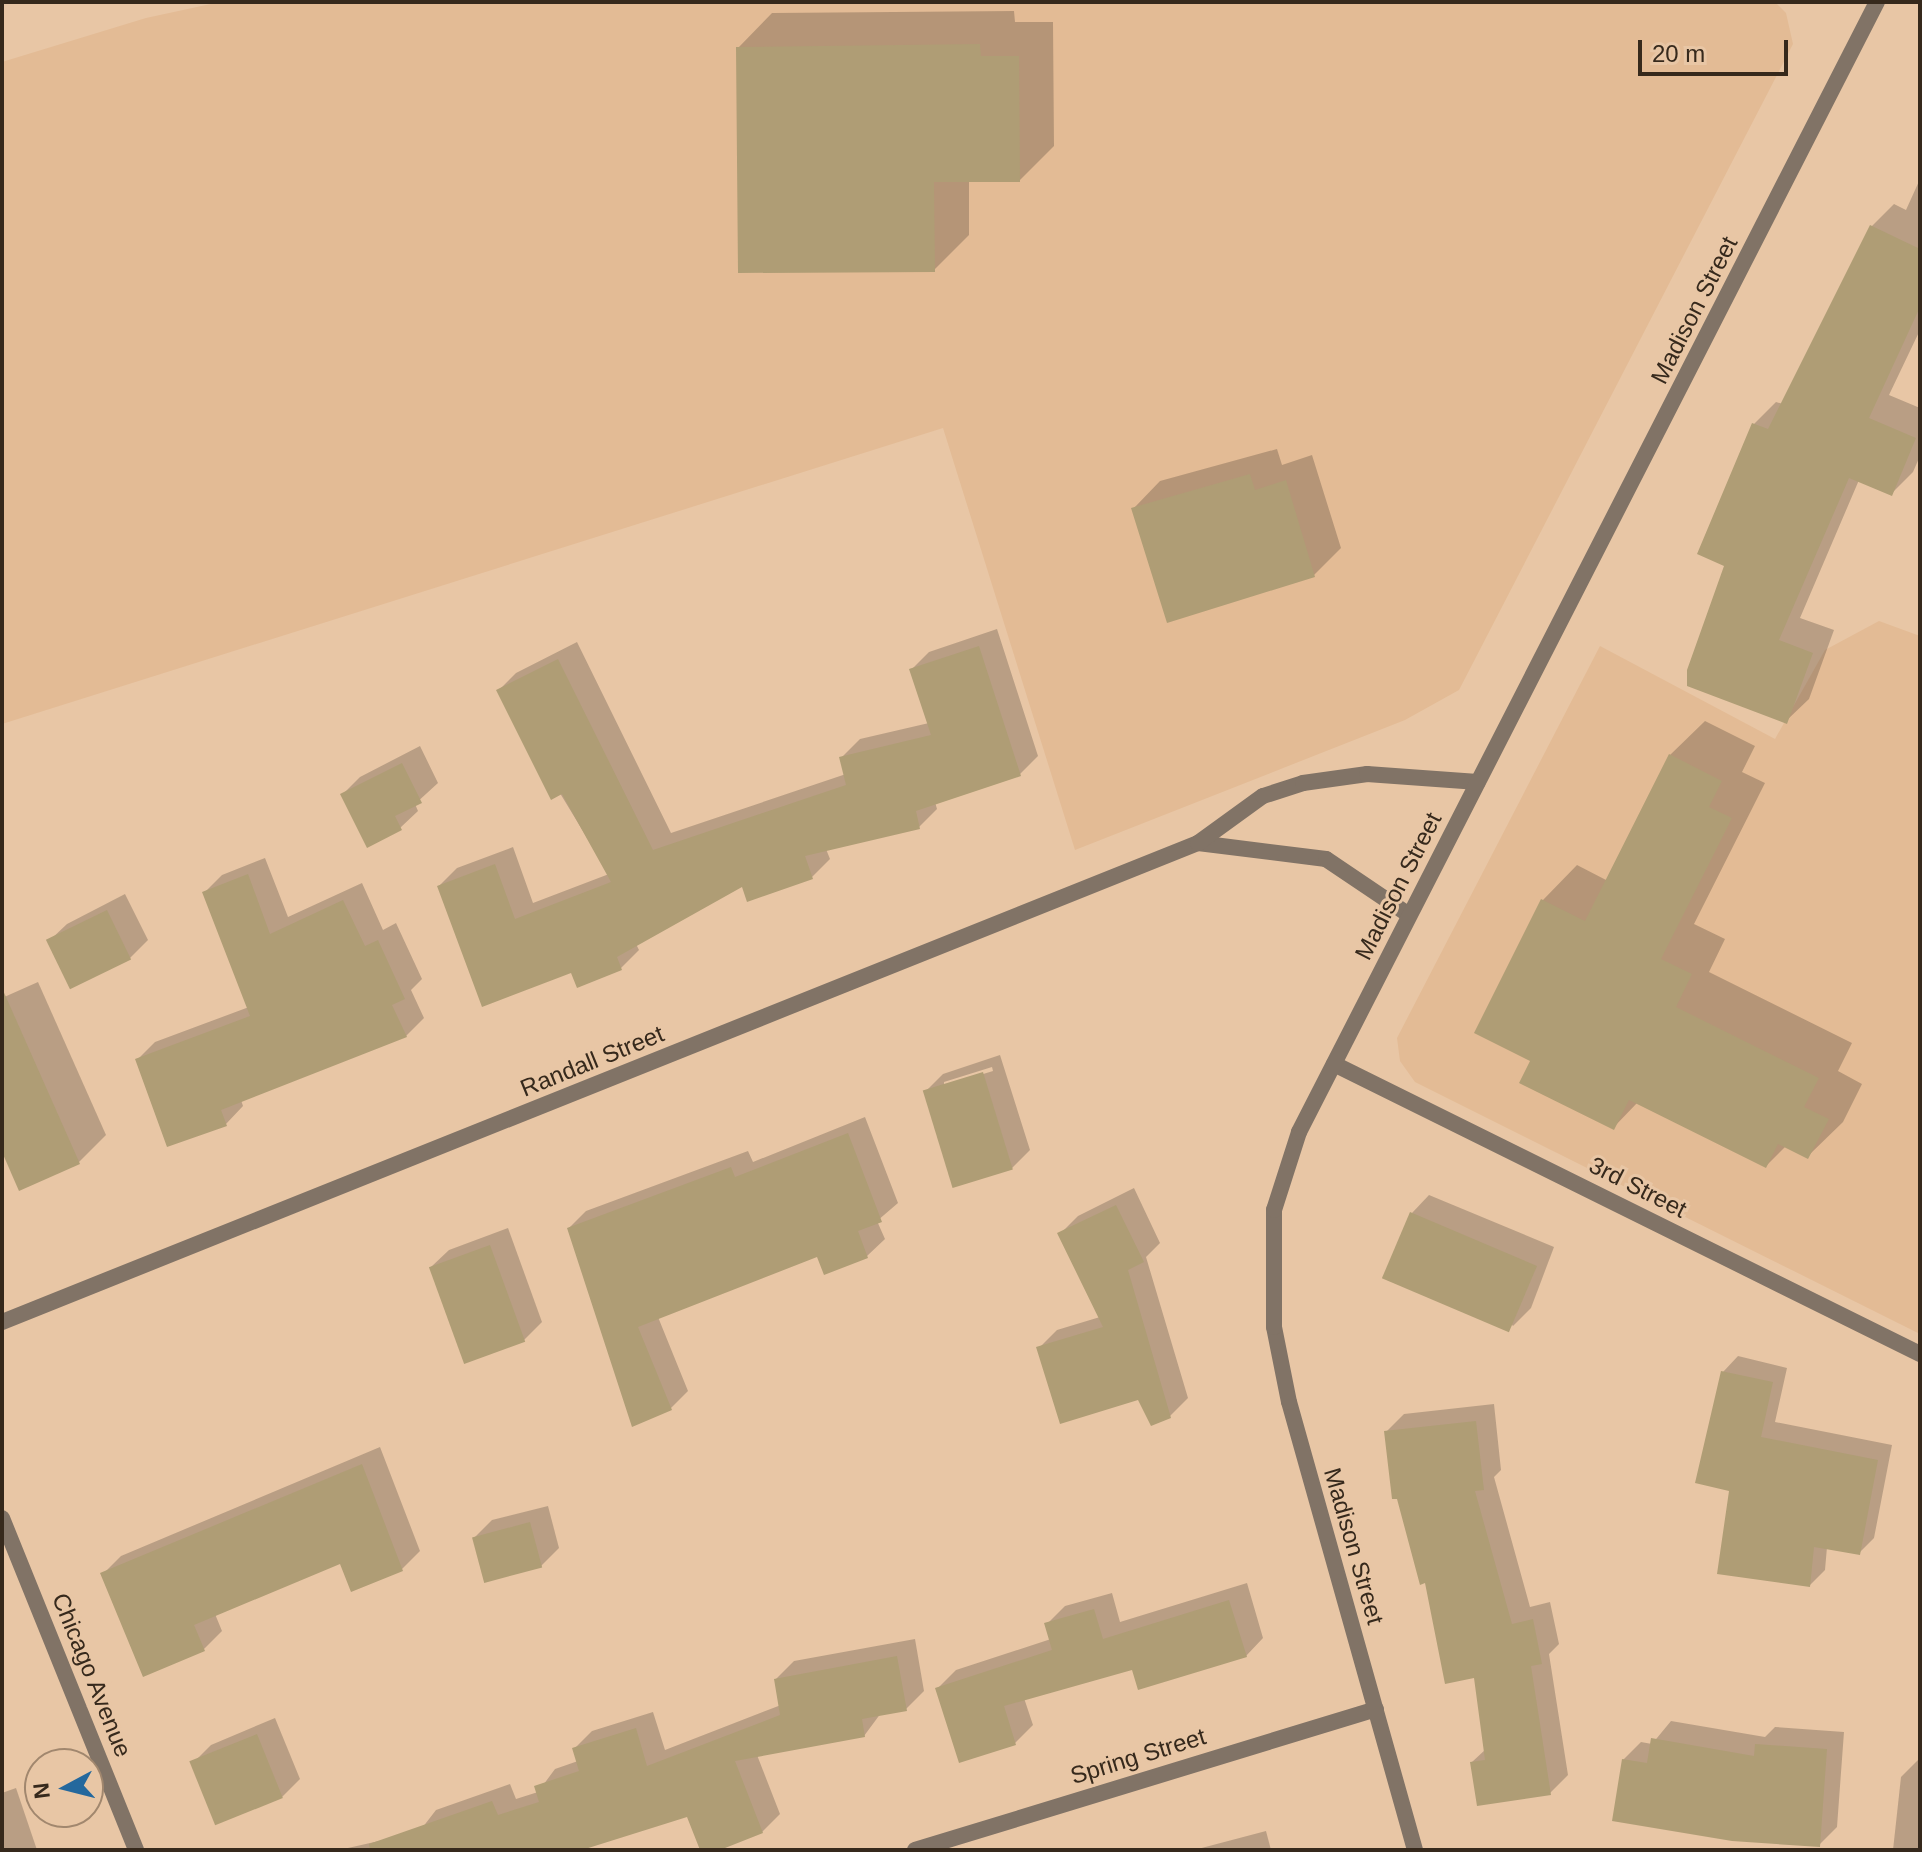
<!DOCTYPE html>
<html>
<head>
<meta charset="utf-8">
<style>
	body { margin:0 }
	#map { position:relative; width:1922px; height:1852px; overflow:hidden; background:#e8c6a5; font-family:Arial,sans-serif }
	div>[style] { position:absolute }
	.built>* { inset:0; background:#e3bb95 }
	.shadow>* { inset:0; background:#0003 }
	.building>* { inset:0; background:#af9d75; transform-origin:0 0 }
	.minor>* { height:16px; margin:-8px; padding:0 8px; transform-origin:8px; border-radius:8px; background:#817366 }
	.tertiary>* { height:16px; margin:-8px; padding:0 8px; transform-origin:8px; border-radius:8px; background:#817366 }
	span { translate:-50% -50%; white-space:nowrap; text-align:center; line-height:1.15; -webkit-text-stroke:6px #e8c6a5; paint-order:stroke }
	.street-label { font-size:24px; color:#36291c }
	.frame { position:absolute; inset:0; border:4px solid #36291c; pointer-events:none }
	.north { position:absolute; left:24px; top:1748px; width:80px; height:80px; box-sizing:border-box; background:#e8c6a5; border:2px solid #a1876e; border-radius:50%; rotate:263deg; font-size:22px; font-weight:700; line-height:32px; text-align:center; color:#36291c }
	.north::after { content:''; display:block; margin:auto; width:28px; height:36px; background:#24689d; clip-path:polygon(50% 0,100% 100%,50% 72%,0 100%) }
	.scale { position:absolute; left:1638px; top:40px; width:150px; height:36px; box-sizing:border-box; border:4px solid #36291c; border-top:0; padding-left:10px; font-size:24px; line-height:28px; white-space:nowrap; color:#36291c; -webkit-text-stroke:6px #e8c6a5; paint-order:stroke }
</style>
</head>
<body>
<div id="map">
	<div class="built">
		<i style="clip-path:polygon(220px 2px,1775px 2px,1786px 13px,1793px 44px,1459px 690px,1405px 720px,1075px 850px,943px 428px,2px 724px,2px 62px,146px 18px)"></i>
		<i style="clip-path:polygon(1879px 621px,1920px 636px,1920px 1334px,1415px 1082px,1400px 1061px,1397px 1038px,1600px 646px,1775px 739px,1825px 650px)"></i>
	</div>
	<div class="shadow">
		<i style="clip-path:polygon(1014px 11px,1015px 22px,1053px 22px,1054px 146px,1020px 180px,969px 180px,969px 235px,934px 270px,738px 48px,772px 13px)"></i>
		<i style="clip-path:polygon(1920px 179px,1920px 330px,1889px 395px,1920px 408px,1920px 456px,1913px 472px,1891px 494px,1859px 480px,1800px 618px,1834px 630px,1809px 699px,1786px 721px,1727px 565px,1754px 424px,1776px 402px,1783px 404px,1872px 226px,1894px 204px,1906px 210px)"></i>
		<i style="clip-path:polygon(1277px 449px,1282px 465px,1312px 455px,1341px 548px,1314px 575px,1134px 508px,1160px 481px)"></i>
		<i style="clip-path:polygon(997px 629px,1038px 756px,1020px 774px,935px 802px,937px 809px,919px 827px,826px 849px,830px 859px,812px 877px,743px 884px,636px 944px,639px 950px,621px 968px,573px 970px,439px 886px,457px 868px,513px 847px,533px 903px,609px 874px,498px 691px,516px 673px,577px 642px,671px 833px,846px 774px,842px 757px,860px 739px,929px 723px,911px 670px,929px 652px)"></i>
		<i style="clip-path:polygon(1705px 721px,1755px 746px,1742px 772px,1765px 783px,1694px 924px,1725px 939px,1709px 972px,1852px 1043px,1838px 1071px,1862px 1084px,1843px 1122px,1808px 1156px,1786px 1146px,1766px 1166px,1638px 1102px,1613px 1128px,1533px 1060px,1543px 900px,1577px 865px,1608px 881px,1670px 755px)"></i>
		<i style="clip-path:polygon(420px 746px,438px 783px,415px 804px,418px 811px,400px 828px,342px 795px,360px 777px)"></i>
		<i style="clip-path:polygon(265px 858px,288px 917px,362px 883px,383px 930px,396px 923px,422px 979px,411px 990px,424px 1018px,406px 1036px,241px 1100px,243px 1106px,226px 1124px,137px 1060px,155px 1042px,249px 1007px,204px 893px,222px 875px)"></i>
		<i style="clip-path:polygon(125px 894px,148px 940px,130px 958px,49px 941px,67px 924px)"></i>
		<i style="clip-path:polygon(38px 982px,106px 1135px,79px 1162px,2px 1147px,2px 998px)"></i>
		<i style="clip-path:polygon(evenodd,1000px 1055px,1030px 1150px,1012px 1168px,925px 1092px,943px 1074px,1000px 1055px,992px 1067px,993px 1071px,944px 1086px,944px 1082px,992px 1067px)"></i>
		<i style="clip-path:polygon(865px 1117px,898px 1203px,877px 1221px,885px 1239px,867px 1256px,818px 1254px,658px 1317px,688px 1391px,671px 1408px,633px 1425px,569px 1228px,586px 1211px,748px 1151px,753px 1162px)"></i>
		<i style="clip-path:polygon(1134px 1188px,1160px 1243px,1146px 1257px,1188px 1398px,1170px 1416px,1039px 1348px,1057px 1330px,1100px 1317px,1060px 1234px,1078px 1216px)"></i>
		<i style="clip-path:polygon(1429px 1195px,1554px 1247px,1531px 1308px,1513px 1326px,1412px 1213px)"></i>
		<i style="clip-path:polygon(508px 1228px,542px 1322px,524px 1340px,431px 1267px,449px 1250px)"></i>
		<i style="clip-path:polygon(1738px 1356px,1787px 1368px,1775px 1422px,1892px 1445px,1874px 1538px,1859px 1553px,1827px 1547px,1825px 1570px,1810px 1585px,1723px 1372px)"></i>
		<i style="clip-path:polygon(1494px 1404px,1501px 1470px,1494px 1477px,1530px 1607px,1550px 1602px,1559px 1644px,1549px 1654px,1568px 1775px,1550px 1793px,1472px 1762px,1486px 1749px,1475px 1676px,1426px 1581px,1386px 1432px,1404px 1414px)"></i>
		<i style="clip-path:polygon(380px 1447px,420px 1551px,402px 1569px,341px 1561px,215px 1614px,222px 1631px,204px 1649px,103px 1574px,121px 1556px)"></i>
		<i style="clip-path:polygon(548px 1506px,559px 1548px,541px 1566px,474px 1538px,492px 1520px)"></i>
		<i style="clip-path:polygon(1247px 1583px,1263px 1638px,1246px 1656px,1133px 1667px,1024px 1698px,1033px 1725px,1015px 1743px,938px 1688px,956px 1670px,1051px 1639px,1047px 1624px,1065px 1606px,1112px 1593px,1120px 1622px)"></i>
		<i style="clip-path:polygon(915px 1639px,924px 1691px,906px 1709px,881px 1713px,864px 1736px,757px 1755px,780px 1814px,762px 1832px,715px 1850px,702px 1850px,688px 1815px,568px 1850px,339px 1850px,419px 1832px,436px 1810px,510px 1784px,516px 1799px,538px 1792px,555px 1769px,578px 1761px,574px 1749px,592px 1731px,653px 1712px,665px 1750px,781px 1705px,776px 1679px,794px 1661px)"></i>
		<i style="clip-path:polygon(275px 1718px,300px 1779px,282px 1797px,193px 1763px,211px 1745px)"></i>
		<i style="clip-path:polygon(1671px 1721px,1765px 1737px,1775px 1727px,1844px 1732px,1837px 1827px,1819px 1845px,1623px 1760px,1641px 1742px,1652px 1744px)"></i>
		<i style="clip-path:polygon(1919px 1759px,1920px 1850px,1893px 1850px,1901px 1777px)"></i>
		<i style="clip-path:polygon(16px 1788px,37px 1850px,2px 1850px,2px 1793px)"></i>
		<i style="clip-path:polygon(1266px 1831px,1271px 1850px,1194px 1850px)"></i>
	</div>
	<div class="building">
		<i style="clip-path:polygon(980px 44px,981px 56px,1019px 56px,1020px 182px,934px 182px,935px 272px,738px 273px,736px 47px)"></i>
		<i style="clip-path:polygon(1870px 225px,1920px 249px,1920px 307px,1869px 418px,1916px 438px,1892px 496px,1849px 478px,1779px 640px,1813px 653px,1787px 724px,1687px 686px,1687px 670px,1724px 566px,1697px 554px,1752px 423px,1768px 429px)"></i>
		<i style="clip-path:polygon(1250px 474px,1255px 490px,1286px 480px,1315px 577px,1167px 623px,1131px 508px)"></i>
		<i style="clip-path:polygon(979px 646px,1021px 776px,916px 811px,920px 829px,805px 856px,813px 879px,747px 902px,742px 887px,617px 957px,622px 970px,577px 988px,571px 973px,482px 1007px,437px 886px,495px 864px,515px 919px,611px 882px,562px 794px,551px 800px,496px 690px,558px 659px,653px 850px,846px 785px,839px 757px,931px 735px,909px 669px)"></i>
		<i style="clip-path:polygon(1669px 754px,1722px 781px,1709px 807px,1732px 818px,1661px 959px,1692px 974px,1676px 1007px,1819px 1078px,1804px 1107px,1829px 1119px,1808px 1159px,1778px 1144px,1766px 1168px,1629px 1100px,1614px 1130px,1519px 1083px,1530px 1061px,1474px 1033px,1541px 899px,1585px 921px)"></i>
		<i style="clip-path:polygon(402px 763px,422px 803px,395px 816px,402px 830px,367px 848px,340px 794px)"></i>
		<i style="clip-path:polygon(248px 874px,270px 934px,343px 900px,365px 946px,378px 940px,405px 999px,392px 1005px,407px 1037px,221px 1110px,227px 1126px,167px 1147px,135px 1059px,250px 1016px,202px 892px)"></i>
		<i style="left:107px;top:910px;width:55px;height:68px;rotate:64deg"></i>
		<i style="clip-path:polygon(2px 988px,80px 1164px,19px 1191px,2px 1152px)"></i>
		<i style="left:983px;top:1072px;width:102px;height:63px;rotate:73deg"></i>
		<i style="clip-path:polygon(848px 1133px,882px 1222px,858px 1231px,868px 1258px,824px 1275px,817px 1257px,638px 1327px,672px 1410px,632px 1427px,567px 1228px,731px 1167px,735px 1177px)"></i>
		<i style="clip-path:polygon(1116px 1205px,1144px 1262px,1128px 1270px,1171px 1418px,1151px 1426px,1138px 1400px,1060px 1424px,1036px 1347px,1103px 1327px,1057px 1233px)"></i>
		<i style="left:1410px;top:1212px;width:138px;height:72px;rotate:23deg"></i>
		<i style="left:490px;top:1245px;width:103px;height:65px;rotate:70deg"></i>
		<i style="clip-path:polygon(1721px 1371px,1773px 1382px,1761px 1437px,1878px 1460px,1860px 1555px,1814px 1547px,1810px 1587px,1717px 1574px,1729px 1491px,1695px 1483px)"></i>
		<i style="clip-path:polygon(1476px 1421px,1484px 1490px,1475px 1491px,1512px 1624px,1533px 1619px,1542px 1664px,1531px 1666px,1551px 1795px,1477px 1806px,1470px 1762px,1485px 1760px,1474px 1678px,1445px 1684px,1425px 1583px,1420px 1585px,1397px 1499px,1392px 1499px,1384px 1431px)"></i>
		<i style="clip-path:polygon(362px 1464px,403px 1571px,351px 1592px,340px 1564px,194px 1625px,205px 1651px,143px 1677px,100px 1573px)"></i>
		<i style="left:530px;top:1522px;width:47px;height:60px;rotate:75deg"></i>
		<i style="clip-path:polygon(1229px 1600px,1247px 1657px,1138px 1690px,1132px 1670px,1004px 1706px,1016px 1745px,959px 1763px,935px 1688px,1052px 1650px,1044px 1623px,1094px 1609px,1103px 1639px)"></i>
		<i style="clip-path:polygon(897px 1656px,907px 1711px,862px 1719px,865px 1737px,735px 1761px,763px 1833px,720px 1850px,700px 1850px,687px 1817px,582px 1850px,370px 1850px,369px 1844px,492px 1801px,498px 1815px,539px 1802px,534px 1786px,579px 1771px,572px 1748px,636px 1728px,647px 1766px,780px 1715px,774px 1679px)"></i>
		<i style="left:257px;top:1734px;width:69px;height:73px;rotate:68deg"></i>
		<i style="clip-path:polygon(1651px 1738px,1754px 1756px,1755px 1744px,1827px 1749px,1820px 1847px,1732px 1841px,1612px 1821px,1622px 1759px,1647px 1763px)"></i>
	</div>
	<div class="minor">
		<i style="left:1198px;top:843px;width:129px;rotate:7.1deg"></i>
		<i style="left:1326px;top:859px;width:100px;rotate:34deg"></i>
		<i style="left:1334px;top:1064px;width:654px;rotate:26.33deg"></i>
		<i style="left:2px;top:1322px;width:1288px;rotate:-21.83deg"></i>
		<i style="left:1198px;top:843px;width:80px;rotate:-35.9deg"></i>
		<i style="left:1263px;top:796px;width:42px;rotate:-18deg"></i>
		<i style="left:1303px;top:783px;width:65px;rotate:-8deg"></i>
		<i style="left:1367px;top:774px;width:111px;rotate:4.1deg"></i>
		<i style="left:2px;top:1518px;width:358px;rotate:68deg"></i>
		<i style="left:915px;top:1850px;width:482px;rotate:-17deg"></i>
	</div>
	<div class="tertiary">
		<i style="left:1415px;top:1850px;width:465px;rotate:-105.7deg"></i>
		<i style="left:1289px;top:1402px;width:76px;rotate:-101.3deg"></i>
		<i style="left:1274px;top:1327px;width:117px;rotate:-90deg"></i>
		<i style="left:1274px;top:1210px;width:82px;rotate:-72.2deg"></i>
		<i style="left:1299px;top:1132px;width:1269px;rotate:-62.91deg"></i>
	</div>
	<div class="street-label">
		<span style="left:1694px;top:310px;rotate:-63deg">Madison Street</span>
		<span style="left:1398px;top:886px;rotate:-63deg">Madison Street</span>
		<span style="left:592px;top:1061px;rotate:-22deg">Randall Street</span>
		<span style="left:1638px;top:1187px;rotate:27deg">3rd Street</span>
		<span style="left:1354px;top:1546px;rotate:74deg">Madison Street</span>
		<span style="left:92px;top:1675px;rotate:68deg">Chicago Avenue</span>
		<span style="left:1138px;top:1756px;rotate:-17deg">Spring Street</span>
	</div>
	<div class="frame"></div>
	<div class="north">N</div>
	<div class="scale">20 m</div>
</div>
</body>
</html>
